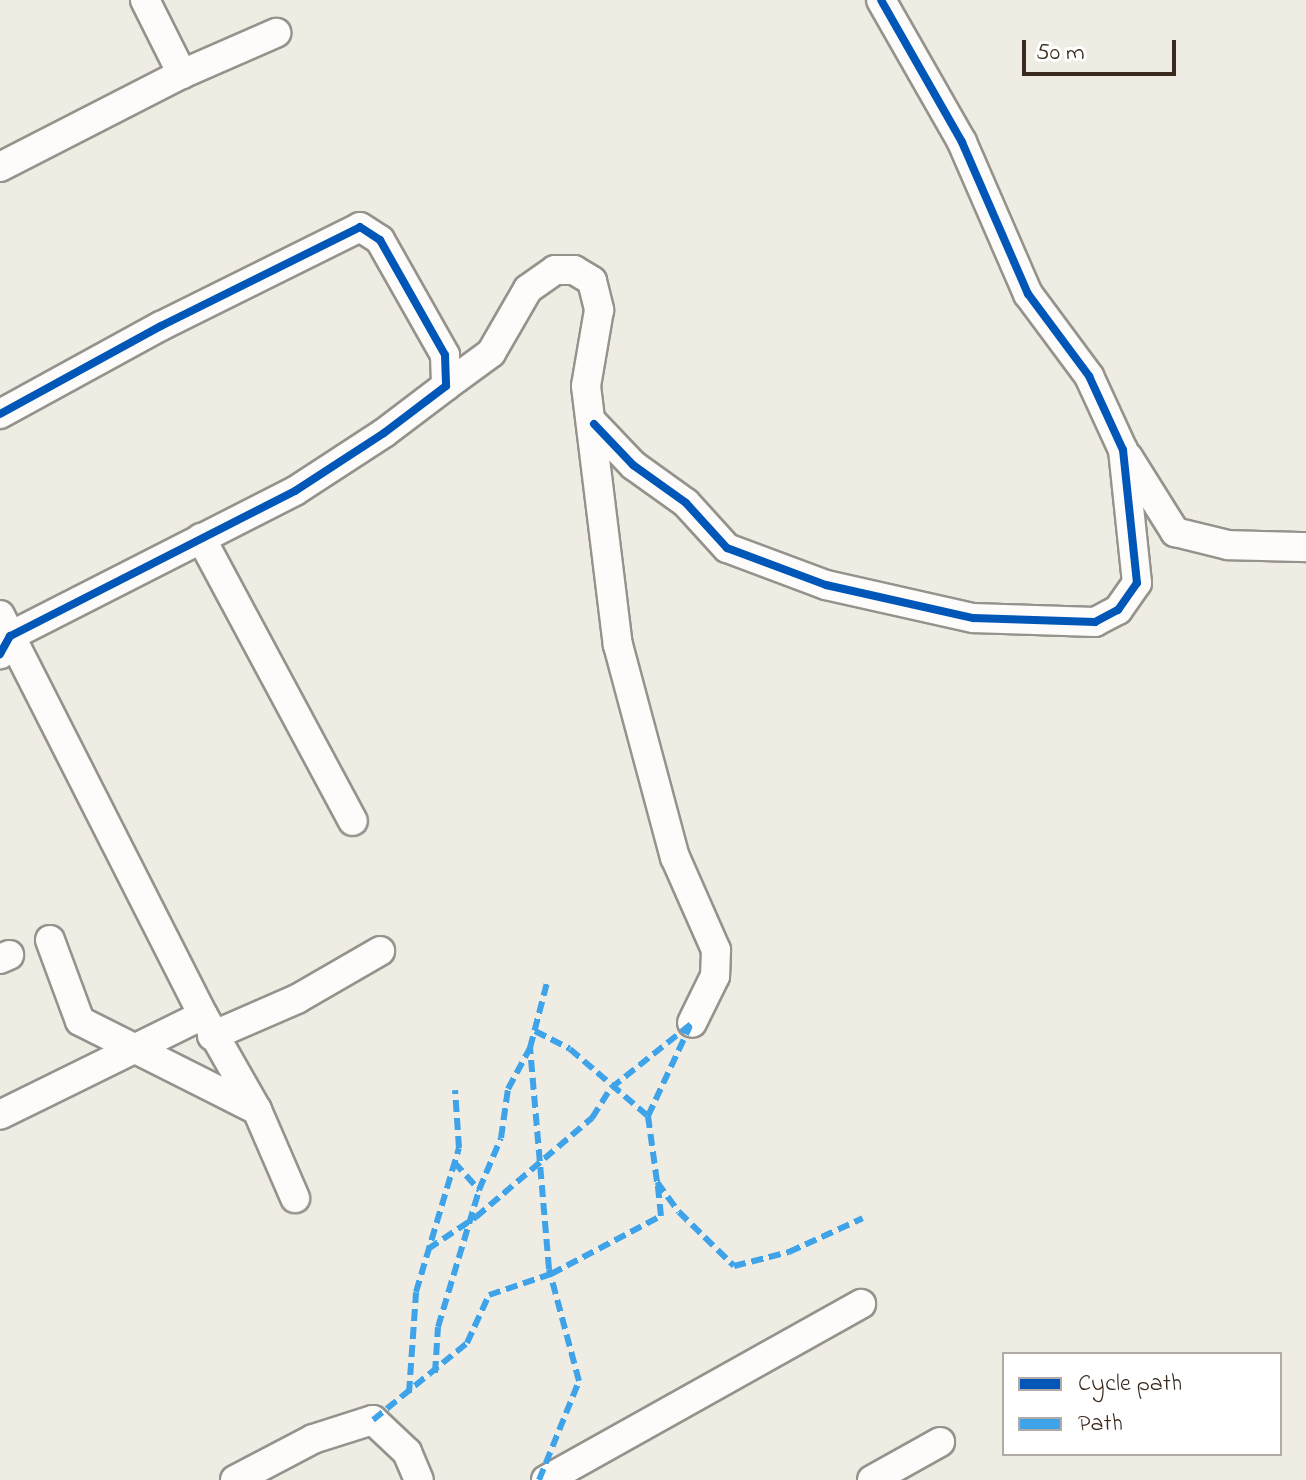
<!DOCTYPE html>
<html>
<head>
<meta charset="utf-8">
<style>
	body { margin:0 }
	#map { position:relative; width:1306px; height:1480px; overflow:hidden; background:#efece3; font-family:"Indie Flower",sans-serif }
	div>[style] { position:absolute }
	.roads { filter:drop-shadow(2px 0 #96928c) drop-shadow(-2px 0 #96928c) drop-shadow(0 2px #96928c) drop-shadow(0 -2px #96928c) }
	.minor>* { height:28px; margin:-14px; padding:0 14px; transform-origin:14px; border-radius:14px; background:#fdfcfb }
	.quiet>* { height:6px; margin-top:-3px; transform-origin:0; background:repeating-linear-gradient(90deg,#3fa3ea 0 12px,transparent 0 18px) }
	.cycleway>* { height:8px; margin:-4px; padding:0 4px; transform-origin:4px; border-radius:4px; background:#0057b8 }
	span { translate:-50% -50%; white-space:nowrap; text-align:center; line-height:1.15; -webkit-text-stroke:8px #fff; paint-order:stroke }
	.legend { position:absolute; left:1002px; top:1352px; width:280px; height:104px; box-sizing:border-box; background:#fff; border:2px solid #b1aaa5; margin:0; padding:10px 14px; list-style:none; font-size:24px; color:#3b2a1e }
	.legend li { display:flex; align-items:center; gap:16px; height:40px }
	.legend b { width:40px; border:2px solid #b1aaa5 }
	.scale { position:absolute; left:1022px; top:40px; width:154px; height:36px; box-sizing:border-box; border:4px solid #3b2a1e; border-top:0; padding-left:10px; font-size:24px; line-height:28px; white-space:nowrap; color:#3b2a1e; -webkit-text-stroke:6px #fff; paint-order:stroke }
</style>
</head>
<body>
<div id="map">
	<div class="roads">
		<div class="minor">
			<i style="left:145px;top:0;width:83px;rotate:63.4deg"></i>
			<i style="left:0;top:167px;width:204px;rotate:-27.1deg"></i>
			<i style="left:182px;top:74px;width:103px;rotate:-23.6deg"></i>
			<i style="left:446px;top:386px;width:56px;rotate:-36.3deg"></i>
			<i style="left:491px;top:353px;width:74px;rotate:-60deg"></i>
			<i style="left:528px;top:289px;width:33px;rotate:-35deg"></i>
			<i style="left:555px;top:270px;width:19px"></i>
			<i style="left:574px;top:270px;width:21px;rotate:31deg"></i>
			<i style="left:592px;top:281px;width:30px;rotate:76deg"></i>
			<i style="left:599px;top:310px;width:77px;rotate:99.7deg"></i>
			<i style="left:586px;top:386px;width:261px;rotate:83deg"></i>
			<i style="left:618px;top:645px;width:220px;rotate:75deg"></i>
			<i style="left:675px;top:857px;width:102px;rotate:66.2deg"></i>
			<i style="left:716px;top:950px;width:26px;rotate:92deg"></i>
			<i style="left:715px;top:976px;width:52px;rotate:116.1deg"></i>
			<i style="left:0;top:414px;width:183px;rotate:-28.7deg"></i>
			<i style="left:161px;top:326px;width:222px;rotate:-26.4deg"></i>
			<i style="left:360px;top:227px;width:24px;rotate:33deg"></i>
			<i style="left:380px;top:240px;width:132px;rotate:60.5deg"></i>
			<i style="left:445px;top:355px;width:31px;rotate:88deg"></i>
			<i style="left:446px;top:386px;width:78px;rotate:142.8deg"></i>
			<i style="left:384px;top:433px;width:106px;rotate:146.9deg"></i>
			<i style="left:295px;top:491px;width:320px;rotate:153deg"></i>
			<i style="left:10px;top:636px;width:21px;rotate:119deg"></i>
			<i style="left:594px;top:424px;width:57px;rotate:46.4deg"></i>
			<i style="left:633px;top:465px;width:65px;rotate:35.6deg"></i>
			<i style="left:686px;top:503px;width:61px;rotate:47.7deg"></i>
			<i style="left:727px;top:548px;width:106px;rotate:20.5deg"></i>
			<i style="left:826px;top:585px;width:151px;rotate:12.7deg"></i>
			<i style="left:973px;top:618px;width:122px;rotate:1.9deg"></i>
			<i style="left:1095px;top:622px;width:26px;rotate:-28deg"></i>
			<i style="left:1118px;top:610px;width:33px;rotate:-55deg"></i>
			<i style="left:1137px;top:583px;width:134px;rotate:-96deg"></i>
			<i style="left:1123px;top:450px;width:81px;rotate:-114.7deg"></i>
			<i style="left:1089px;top:376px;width:102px;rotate:-126.6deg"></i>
			<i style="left:1028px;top:294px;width:166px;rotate:-113.5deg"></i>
			<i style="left:962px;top:142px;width:163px;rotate:-119.7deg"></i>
			<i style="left:1128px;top:457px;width:89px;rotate:57.9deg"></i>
			<i style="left:1175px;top:532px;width:55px;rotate:13.8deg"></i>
			<i style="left:1228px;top:545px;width:78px;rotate:1.5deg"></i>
			<i style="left:201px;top:538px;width:321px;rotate:61.8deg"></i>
			<i style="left:0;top:615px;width:449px;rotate:63.1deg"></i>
			<i style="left:203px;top:1015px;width:226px;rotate:153.8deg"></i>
			<i style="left:50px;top:940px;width:86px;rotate:69.7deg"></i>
			<i style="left:80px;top:1021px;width:198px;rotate:26.7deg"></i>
			<i style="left:0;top:959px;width:10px;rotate:-24deg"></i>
			<i style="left:203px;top:1015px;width:109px;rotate:60.4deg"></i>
			<i style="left:257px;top:1110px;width:96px;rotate:66.6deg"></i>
			<i style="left:212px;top:1036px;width:93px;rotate:-23.5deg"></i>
			<i style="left:297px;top:999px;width:96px;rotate:-30deg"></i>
			<i style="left:235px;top:1480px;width:88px;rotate:-27.7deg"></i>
			<i style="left:313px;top:1439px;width:63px;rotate:-17.6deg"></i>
			<i style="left:373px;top:1420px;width:47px;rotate:43.3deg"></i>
			<i style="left:407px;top:1452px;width:30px;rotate:67deg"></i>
			<i style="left:546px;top:1480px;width:361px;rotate:-29.2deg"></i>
			<i style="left:872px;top:1480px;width:78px;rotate:-29.2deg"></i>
		</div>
	</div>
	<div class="quiet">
		<i style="left:535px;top:1031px;width:39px;rotate:27deg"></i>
		<i style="left:570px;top:1049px;width:103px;rotate:40.7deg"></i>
		<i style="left:648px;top:1116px;width:67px;rotate:82.2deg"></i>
		<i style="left:657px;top:1182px;width:37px;rotate:54deg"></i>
		<i style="left:679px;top:1212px;width:77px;rotate:44.5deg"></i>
		<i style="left:734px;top:1266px;width:57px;rotate:-14.3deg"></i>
		<i style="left:789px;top:1252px;width:81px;rotate:-24.7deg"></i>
		<i style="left:648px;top:1116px;width:99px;rotate:-65deg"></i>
		<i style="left:454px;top:1162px;width:38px;rotate:48deg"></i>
		<i style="left:428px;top:1249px;width:58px;rotate:-33.7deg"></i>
		<i style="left:476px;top:1217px;width:153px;rotate:-40.5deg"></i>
		<i style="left:592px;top:1118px;width:36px;rotate:-58deg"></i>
		<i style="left:611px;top:1088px;width:104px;rotate:-38.7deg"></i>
		<i style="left:435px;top:1373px;width:46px;rotate:-86.3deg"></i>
		<i style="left:438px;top:1327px;width:143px;rotate:-73.3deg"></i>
		<i style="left:479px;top:1190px;width:56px;rotate:-67.1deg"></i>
		<i style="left:501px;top:1138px;width:49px;rotate:-81.9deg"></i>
		<i style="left:508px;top:1089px;width:47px;rotate:-61.8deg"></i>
		<i style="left:409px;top:1393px;width:101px;rotate:-86deg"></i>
		<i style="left:416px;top:1292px;width:150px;rotate:-73.4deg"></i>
		<i style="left:459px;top:1148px;width:58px;rotate:-93.9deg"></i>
		<i style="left:373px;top:1420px;width:122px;rotate:-39.3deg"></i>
		<i style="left:467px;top:1343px;width:53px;rotate:-65.4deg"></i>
		<i style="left:489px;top:1295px;width:65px;rotate:-18.7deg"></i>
		<i style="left:551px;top:1274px;width:124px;rotate:-27.8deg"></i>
		<i style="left:661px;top:1216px;width:31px;rotate:-96deg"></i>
		<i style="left:539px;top:1480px;width:107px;rotate:-68deg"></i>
		<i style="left:579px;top:1381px;width:116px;rotate:-105deg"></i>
		<i style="left:549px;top:1269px;width:222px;rotate:-94.9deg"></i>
		<i style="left:530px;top:1048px;width:71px;rotate:-75.4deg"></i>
	</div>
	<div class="cycleway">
		<i style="left:0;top:414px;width:183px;rotate:-28.7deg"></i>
		<i style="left:161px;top:326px;width:222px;rotate:-26.4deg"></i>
		<i style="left:360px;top:227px;width:24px;rotate:33deg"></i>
		<i style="left:380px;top:240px;width:132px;rotate:60.5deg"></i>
		<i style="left:445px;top:355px;width:31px;rotate:88deg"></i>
		<i style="left:446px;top:386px;width:78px;rotate:142.8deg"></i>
		<i style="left:384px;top:433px;width:106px;rotate:146.9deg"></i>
		<i style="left:295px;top:491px;width:320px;rotate:153deg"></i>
		<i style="left:10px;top:636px;width:21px;rotate:119deg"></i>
		<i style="left:594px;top:424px;width:57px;rotate:46.4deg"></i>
		<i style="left:633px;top:465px;width:65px;rotate:35.6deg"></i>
		<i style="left:686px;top:503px;width:61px;rotate:47.7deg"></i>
		<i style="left:727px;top:548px;width:106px;rotate:20.5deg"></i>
		<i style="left:826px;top:585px;width:151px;rotate:12.7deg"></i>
		<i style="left:973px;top:618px;width:122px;rotate:1.9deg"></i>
		<i style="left:1095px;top:622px;width:26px;rotate:-28deg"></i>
		<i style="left:1118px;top:610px;width:33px;rotate:-55deg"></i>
		<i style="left:1137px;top:583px;width:134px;rotate:-96deg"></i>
		<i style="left:1123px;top:450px;width:81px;rotate:-114.7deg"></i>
		<i style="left:1089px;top:376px;width:102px;rotate:-126.6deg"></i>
		<i style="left:1028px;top:294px;width:166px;rotate:-113.5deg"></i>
		<i style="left:962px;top:142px;width:163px;rotate:-119.7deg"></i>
	</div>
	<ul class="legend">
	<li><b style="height:10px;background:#0057b8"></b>Cycle path</li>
	<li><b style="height:10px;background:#3fa3ea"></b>Path</li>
	</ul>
	<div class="scale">50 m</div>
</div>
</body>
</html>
